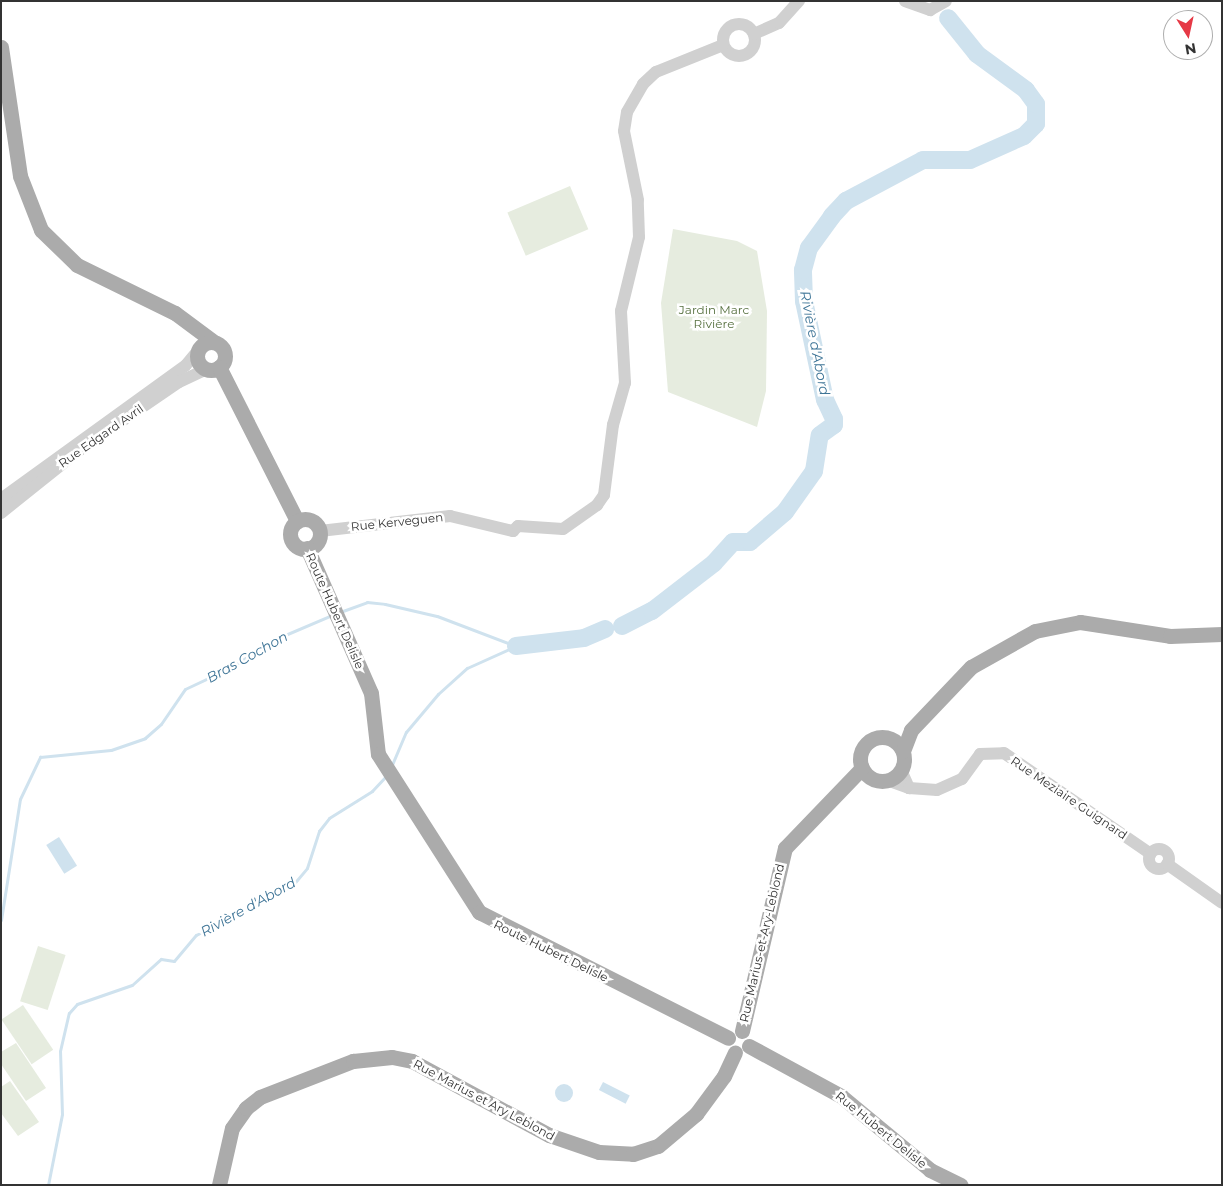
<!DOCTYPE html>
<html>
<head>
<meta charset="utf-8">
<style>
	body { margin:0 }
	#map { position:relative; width:1223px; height:1186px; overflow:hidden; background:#fff; font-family:Montserrat,sans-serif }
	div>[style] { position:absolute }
	.green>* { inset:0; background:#e6ecdf; transform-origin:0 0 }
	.water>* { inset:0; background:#cfe2ee; transform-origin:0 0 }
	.round { border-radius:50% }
	.stream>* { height:3px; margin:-1.5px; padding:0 1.5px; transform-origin:1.5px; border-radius:1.5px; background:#cfe2ee }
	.river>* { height:18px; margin:-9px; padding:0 9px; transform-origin:9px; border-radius:9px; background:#cfe2ee }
	.minor>* { height:12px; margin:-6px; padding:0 6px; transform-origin:6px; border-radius:6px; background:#d0d0d0 }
	.minor>.ring { margin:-6px; padding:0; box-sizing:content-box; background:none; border:12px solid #d0d0d0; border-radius:50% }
	.major>* { height:15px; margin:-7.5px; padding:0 7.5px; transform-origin:7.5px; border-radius:7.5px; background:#ababab }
	.major>.ring { margin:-7.5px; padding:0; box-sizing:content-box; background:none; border:15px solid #ababab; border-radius:50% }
	span { translate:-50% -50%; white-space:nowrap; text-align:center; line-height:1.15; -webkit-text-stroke:5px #fff; paint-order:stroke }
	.park-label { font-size:12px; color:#56703f }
	.street-label { font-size:12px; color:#333 }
	.water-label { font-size:14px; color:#3f7597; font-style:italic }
	.frame { position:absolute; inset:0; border:2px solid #333; pointer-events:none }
	.north { position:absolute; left:1163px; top:10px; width:50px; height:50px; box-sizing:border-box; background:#fff; border:1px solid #adadad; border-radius:50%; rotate:170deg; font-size:14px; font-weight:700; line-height:20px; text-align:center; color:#333 }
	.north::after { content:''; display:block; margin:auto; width:18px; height:22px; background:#e63946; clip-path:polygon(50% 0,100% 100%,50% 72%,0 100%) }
</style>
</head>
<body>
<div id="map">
	<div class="green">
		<i style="left:570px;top:186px;width:47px;height:68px;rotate:67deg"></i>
		<i style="clip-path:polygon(673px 229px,737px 241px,757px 251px,767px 311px,766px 391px,757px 427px,668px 392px,661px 303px)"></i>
		<i style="left:38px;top:946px;width:29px;height:58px;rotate:18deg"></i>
		<i style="left:23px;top:1005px;width:54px;height:26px;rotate:56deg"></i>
		<i style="clip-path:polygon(16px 1043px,46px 1088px,26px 1101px,1px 1064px,1px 1052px)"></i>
		<i style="clip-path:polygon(10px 1081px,39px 1122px,18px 1136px,1px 1113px,1px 1087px)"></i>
	</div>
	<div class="water">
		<i style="left:59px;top:837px;width:34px;height:15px;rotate:58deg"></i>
		<i style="left:603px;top:1082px;width:30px;height:9px;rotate:27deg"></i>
		<i class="round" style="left:555px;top:1084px;width:18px;height:18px"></i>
	</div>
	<div class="stream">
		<i style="left:340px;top:612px;width:29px;rotate:-20deg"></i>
		<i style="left:367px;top:602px;width:18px;rotate:6deg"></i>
		<i style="left:385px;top:604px;width:53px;rotate:13deg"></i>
		<i style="left:437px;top:616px;width:85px;rotate:20.8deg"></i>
		<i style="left:391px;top:767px;width:38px;rotate:-67deg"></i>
		<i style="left:406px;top:732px;width:50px;rotate:-49.9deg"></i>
		<i style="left:438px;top:694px;width:39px;rotate:-42deg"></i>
		<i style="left:467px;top:668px;width:54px;rotate:-24.2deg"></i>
		<i style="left:1px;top:920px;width:122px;rotate:-81.1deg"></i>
		<i style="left:20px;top:799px;width:47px;rotate:-64.5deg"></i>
		<i style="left:40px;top:757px;width:71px;rotate:-5.6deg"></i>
		<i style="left:111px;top:750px;width:36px;rotate:-19deg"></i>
		<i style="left:145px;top:738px;width:21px;rotate:-41deg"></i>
		<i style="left:161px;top:724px;width:42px;rotate:-55.6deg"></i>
		<i style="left:185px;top:689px;width:52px;rotate:-25.1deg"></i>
		<i style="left:232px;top:667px;width:47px;rotate:-33.7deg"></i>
		<i style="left:271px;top:641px;width:66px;rotate:-23.1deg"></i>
		<i style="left:48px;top:1185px;width:72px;rotate:-78.8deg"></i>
		<i style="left:62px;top:1114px;width:63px;rotate:-91.8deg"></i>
		<i style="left:60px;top:1051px;width:39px;rotate:-77deg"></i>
		<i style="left:69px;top:1013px;width:12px;rotate:-48deg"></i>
		<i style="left:77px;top:1004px;width:58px;rotate:-19.1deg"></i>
		<i style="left:132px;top:985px;width:39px;rotate:-42deg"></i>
		<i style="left:161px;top:959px;width:13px;rotate:9deg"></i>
		<i style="left:174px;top:961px;width:34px;rotate:-50deg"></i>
		<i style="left:196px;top:935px;width:108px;rotate:-27deg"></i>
		<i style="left:292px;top:886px;width:23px;rotate:-50deg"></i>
		<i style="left:307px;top:868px;width:39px;rotate:-72deg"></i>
		<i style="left:319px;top:831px;width:16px;rotate:-52deg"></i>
		<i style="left:329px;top:818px;width:51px;rotate:-32.1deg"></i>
		<i style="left:372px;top:791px;width:22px;rotate:-47deg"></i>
	</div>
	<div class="river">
		<i style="left:622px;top:626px;width:34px;rotate:-27deg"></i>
		<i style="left:652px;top:611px;width:78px;rotate:-37.7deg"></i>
		<i style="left:714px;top:563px;width:28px;rotate:-48deg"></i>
		<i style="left:733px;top:542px;width:17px"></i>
		<i style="left:750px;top:542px;width:46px;rotate:-40.6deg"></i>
		<i style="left:785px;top:512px;width:50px;rotate:-54.7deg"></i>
		<i style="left:814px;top:471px;width:36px;rotate:-81deg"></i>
		<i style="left:820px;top:435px;width:17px;rotate:-36deg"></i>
		<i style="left:834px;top:425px;width:6px;rotate:-90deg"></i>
		<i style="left:834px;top:419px;width:21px;rotate:-115deg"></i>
		<i style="left:825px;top:400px;width:101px;rotate:-102deg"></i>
		<i style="left:804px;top:301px;width:31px;rotate:-92deg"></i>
		<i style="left:803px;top:270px;width:23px;rotate:-75deg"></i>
		<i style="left:809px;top:248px;width:39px;rotate:-54deg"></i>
		<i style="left:832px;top:216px;width:21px;rotate:-47deg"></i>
		<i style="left:846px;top:201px;width:87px;rotate:-28deg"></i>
		<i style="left:923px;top:160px;width:47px"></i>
		<i style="left:970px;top:160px;width:59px;rotate:-24deg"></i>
		<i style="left:1024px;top:136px;width:17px;rotate:-45deg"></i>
		<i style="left:1036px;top:124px;width:20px;rotate:-90deg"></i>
		<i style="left:1036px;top:104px;width:17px;rotate:-126deg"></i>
		<i style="left:1026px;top:90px;width:61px;rotate:-143.7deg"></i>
		<i style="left:977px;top:54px;width:46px;rotate:-128.9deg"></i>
		<i style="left:516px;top:646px;width:68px;rotate:-6.7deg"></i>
		<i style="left:584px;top:638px;width:23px;rotate:-23deg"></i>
	</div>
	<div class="minor">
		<i style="left:905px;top:1px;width:27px;rotate:20deg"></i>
		<i style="left:930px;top:10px;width:18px;rotate:-29deg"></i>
		<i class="ring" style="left:723px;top:24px;width:20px;height:20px"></i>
		<i style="left:754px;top:34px;width:27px;rotate:-24deg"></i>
		<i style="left:779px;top:23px;width:30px;rotate:-48deg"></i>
		<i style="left:1px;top:499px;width:228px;rotate:-35.9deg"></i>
		<i style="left:186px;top:365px;width:17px;rotate:-50deg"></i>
		<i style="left:1px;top:513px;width:102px;rotate:-38.7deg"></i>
		<i style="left:81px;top:449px;width:119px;rotate:-34.4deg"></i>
		<i style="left:179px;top:382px;width:31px;rotate:-25deg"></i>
		<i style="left:320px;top:531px;width:131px;rotate:-6.6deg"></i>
		<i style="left:450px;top:516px;width:65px;rotate:13.4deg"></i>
		<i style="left:513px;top:531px;width:7px;rotate:-45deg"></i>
		<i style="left:518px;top:526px;width:45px;rotate:3.8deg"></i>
		<i style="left:563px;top:529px;width:42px;rotate:-35.2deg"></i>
		<i style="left:597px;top:505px;width:12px;rotate:-55deg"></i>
		<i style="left:604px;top:495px;width:71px;rotate:-82.7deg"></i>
		<i style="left:613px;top:425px;width:44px;rotate:-74.1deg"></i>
		<i style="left:625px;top:383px;width:72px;rotate:-93.2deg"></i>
		<i style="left:621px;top:311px;width:76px;rotate:-76.3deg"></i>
		<i style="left:639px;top:237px;width:37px;rotate:-92deg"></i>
		<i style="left:638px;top:200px;width:70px;rotate:-101.5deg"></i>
		<i style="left:624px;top:131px;width:19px;rotate:-81deg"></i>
		<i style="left:627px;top:112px;width:32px;rotate:-60deg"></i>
		<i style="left:643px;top:84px;width:18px;rotate:-43deg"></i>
		<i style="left:656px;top:72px;width:72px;rotate:-21.9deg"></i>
		<i style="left:901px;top:770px;width:20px;rotate:66deg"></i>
		<i style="left:887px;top:780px;width:23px;rotate:20deg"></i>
		<i style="left:909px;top:788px;width:28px;rotate:4deg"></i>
		<i style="left:937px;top:790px;width:27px;rotate:-24deg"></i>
		<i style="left:962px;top:779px;width:31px;rotate:-54deg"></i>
		<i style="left:980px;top:754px;width:24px;rotate:-2deg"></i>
		<i style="left:1004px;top:753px;width:178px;rotate:34.5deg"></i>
		<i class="ring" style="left:1149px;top:849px;width:8px;height:8px"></i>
		<i style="left:1167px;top:864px;width:67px;rotate:35.3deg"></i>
	</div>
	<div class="major">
		<i style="left:1px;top:47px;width:130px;rotate:81.6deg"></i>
		<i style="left:20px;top:176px;width:58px;rotate:68.7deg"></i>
		<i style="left:41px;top:230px;width:50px;rotate:44.2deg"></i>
		<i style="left:77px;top:265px;width:109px;rotate:26.1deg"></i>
		<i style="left:175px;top:313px;width:49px;rotate:36.6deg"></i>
		<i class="ring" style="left:197px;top:342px;width:13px;height:13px"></i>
		<i style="left:219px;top:367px;width:173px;rotate:63.1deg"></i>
		<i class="ring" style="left:290px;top:519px;width:15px;height:15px"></i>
		<i style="left:307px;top:548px;width:158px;rotate:66.2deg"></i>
		<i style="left:371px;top:693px;width:61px;rotate:83.5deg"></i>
		<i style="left:378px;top:754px;width:188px;rotate:57.4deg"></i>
		<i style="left:479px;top:912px;width:279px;rotate:26.8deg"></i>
		<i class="ring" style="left:860px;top:737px;width:29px;height:29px"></i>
		<i style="left:903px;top:751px;width:22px;rotate:-69deg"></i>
		<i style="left:911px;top:730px;width:87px;rotate:-46.4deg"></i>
		<i style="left:971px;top:667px;width:73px;rotate:-29.4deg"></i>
		<i style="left:1035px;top:631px;width:46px;rotate:-11.3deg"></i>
		<i style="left:1080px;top:622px;width:91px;rotate:8.8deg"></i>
		<i style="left:1170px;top:636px;width:52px;rotate:-2.2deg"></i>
		<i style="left:742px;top:1031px;width:188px;rotate:-76.8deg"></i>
		<i style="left:785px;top:848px;width:111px;rotate:-46.1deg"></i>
		<i style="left:749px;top:1046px;width:105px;rotate:28.5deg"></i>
		<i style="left:841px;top:1096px;width:116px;rotate:39.7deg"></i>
		<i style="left:930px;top:1170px;width:34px;rotate:26deg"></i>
		<i style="left:219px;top:1185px;width:58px;rotate:-77.2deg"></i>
		<i style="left:232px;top:1128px;width:24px;rotate:-55deg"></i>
		<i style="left:246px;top:1108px;width:18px;rotate:-38deg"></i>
		<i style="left:260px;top:1097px;width:100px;rotate:-21.2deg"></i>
		<i style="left:353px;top:1061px;width:39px;rotate:-6deg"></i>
		<i style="left:392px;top:1057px;width:20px;rotate:11deg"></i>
		<i style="left:412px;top:1061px;width:156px;rotate:28.4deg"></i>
		<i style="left:549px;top:1135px;width:53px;rotate:18.8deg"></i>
		<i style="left:599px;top:1152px;width:34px;rotate:3deg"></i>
		<i style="left:633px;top:1154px;width:26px;rotate:-18deg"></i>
		<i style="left:658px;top:1146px;width:50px;rotate:-40.1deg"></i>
		<i style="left:696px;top:1114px;width:47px;rotate:-53.6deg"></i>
		<i style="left:724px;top:1076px;width:26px;rotate:-65deg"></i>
	</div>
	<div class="park-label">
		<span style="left:714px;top:317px">Jardin Marc<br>Rivière</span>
	</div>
	<div class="street-label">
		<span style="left:101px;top:436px;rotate:-35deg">Rue Edgard Avril</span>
		<span style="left:397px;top:522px;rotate:-6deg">Rue Kerveguen</span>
		<span style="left:335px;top:611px;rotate:66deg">Route Hubert Delisle</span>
		<span style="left:1069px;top:798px;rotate:34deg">Rue Meziaire Guignard</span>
		<span style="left:762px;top:943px;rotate:-77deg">Rue Marius-et-Ary-Leblond</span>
		<span style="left:551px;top:951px;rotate:26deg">Route Hubert Delisle</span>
		<span style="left:484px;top:1100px;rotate:28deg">Rue Marius et Ary Leblond</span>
		<span style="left:881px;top:1130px;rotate:39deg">Rue Hubert Delisle</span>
	</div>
	<div class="water-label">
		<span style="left:815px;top:343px;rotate:79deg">Rivière d'Abord</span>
		<span style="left:247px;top:657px;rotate:-29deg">Bras Cochon</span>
		<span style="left:248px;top:907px;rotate:-29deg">Rivière d'Abord</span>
	</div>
	<div class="frame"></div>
	<div class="north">N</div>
</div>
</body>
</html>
